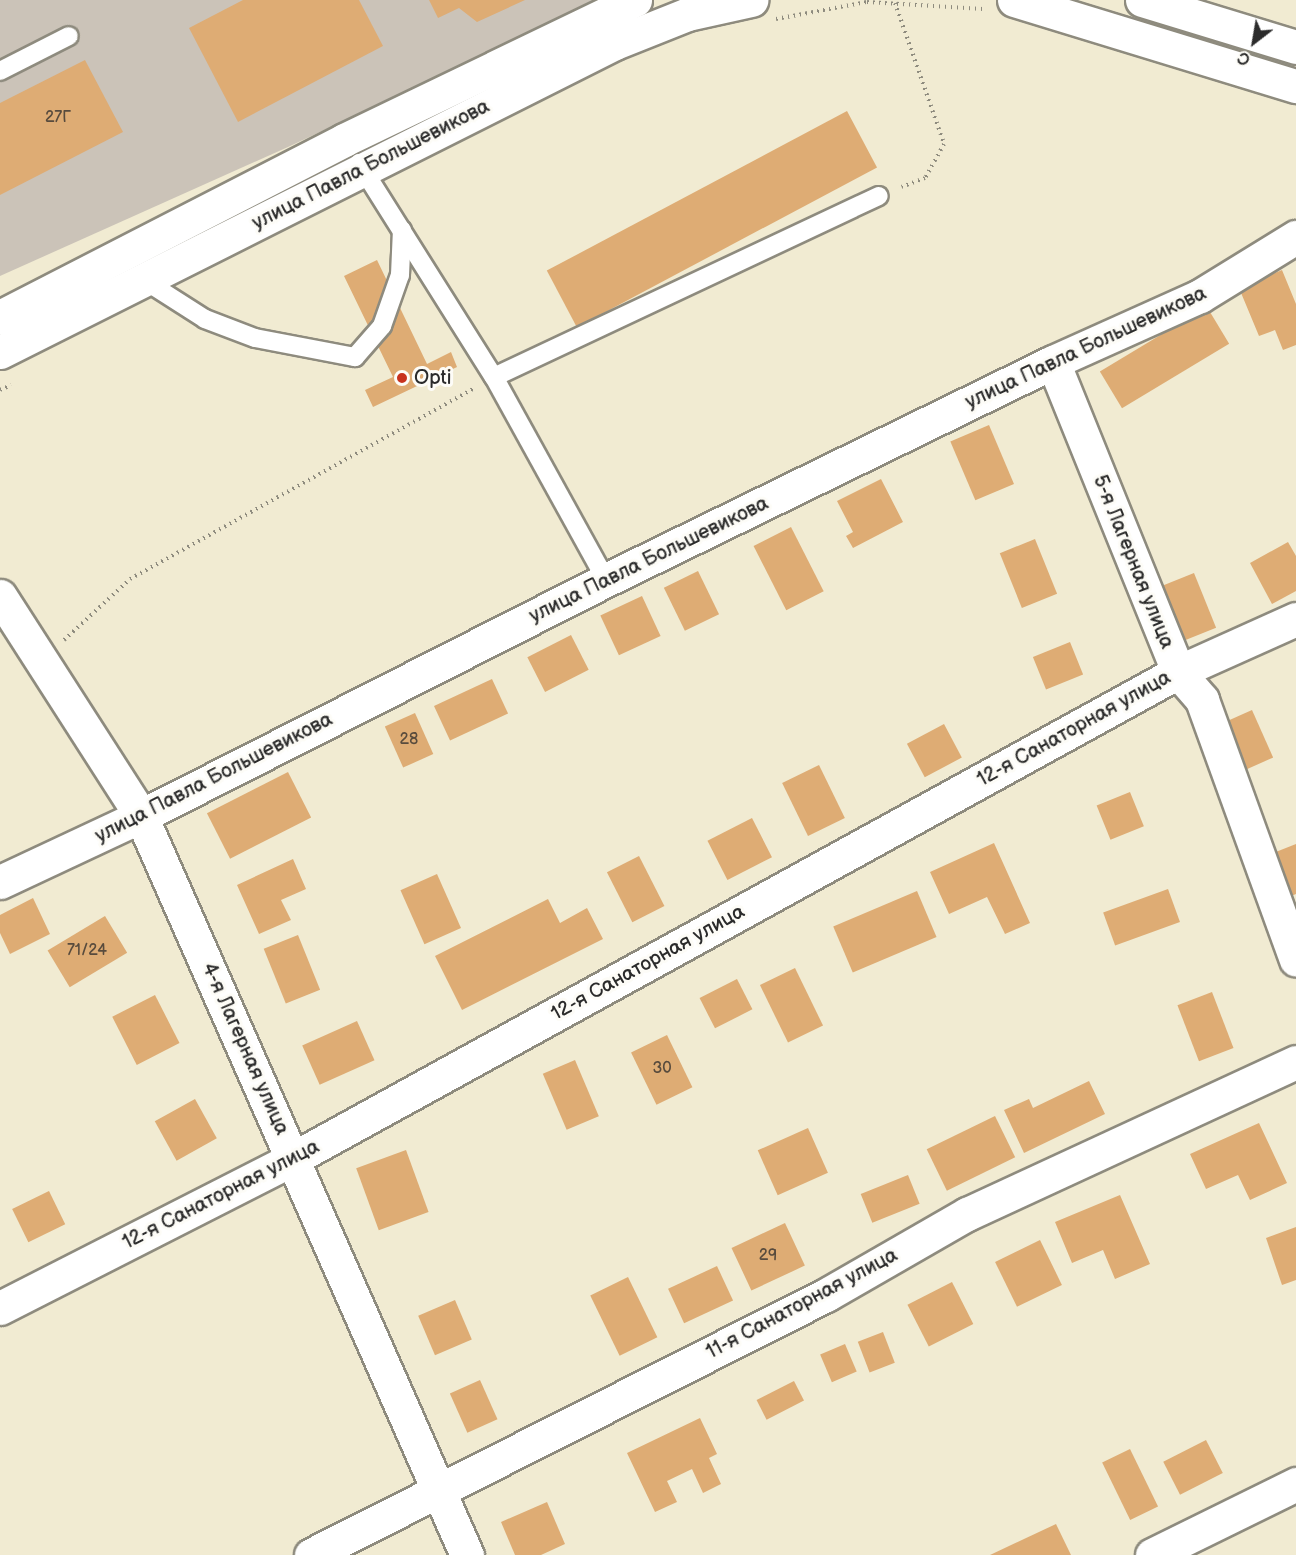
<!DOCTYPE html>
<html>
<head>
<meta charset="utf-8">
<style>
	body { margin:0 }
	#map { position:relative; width:1296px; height:1555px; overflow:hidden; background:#f1ebd2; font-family:"Balsamiq Sans",sans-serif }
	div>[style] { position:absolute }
	.industrial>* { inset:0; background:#cbc3b8 }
	.building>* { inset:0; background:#deac74; transform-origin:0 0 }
	.path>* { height:4px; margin-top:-2px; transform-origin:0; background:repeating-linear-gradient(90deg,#8e8b7e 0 1.5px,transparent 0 6px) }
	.roads { filter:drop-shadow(2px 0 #8e8b7e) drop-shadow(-2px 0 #8e8b7e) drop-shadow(0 2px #8e8b7e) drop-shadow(0 -2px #8e8b7e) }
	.lane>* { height:18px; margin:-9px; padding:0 9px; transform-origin:9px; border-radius:9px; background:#fff }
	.street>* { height:33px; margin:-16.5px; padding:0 16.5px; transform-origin:16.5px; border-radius:16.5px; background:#fff }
	.primary>* { height:33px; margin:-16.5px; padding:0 16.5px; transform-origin:16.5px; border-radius:16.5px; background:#fff }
	.dots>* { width:16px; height:16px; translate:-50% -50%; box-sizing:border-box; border:3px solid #fdfcf7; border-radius:50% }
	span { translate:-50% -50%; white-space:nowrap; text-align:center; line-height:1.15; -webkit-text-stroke:6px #fdfcf7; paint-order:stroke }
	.number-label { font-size:16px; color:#584b3d }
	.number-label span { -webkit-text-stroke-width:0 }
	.street-label { font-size:20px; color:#2b2b2b }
	.poi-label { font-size:20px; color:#2b2b2b }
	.left { translate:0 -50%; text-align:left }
	.north { position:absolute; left:1224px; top:12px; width:60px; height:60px; -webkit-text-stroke:4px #fdfcf7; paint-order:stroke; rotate:211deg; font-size:16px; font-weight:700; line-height:24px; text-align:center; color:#2b2b2b }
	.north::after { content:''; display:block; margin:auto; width:21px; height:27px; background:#2b2b2b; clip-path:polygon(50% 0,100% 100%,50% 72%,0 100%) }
</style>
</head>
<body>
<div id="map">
	<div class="industrial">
		<i style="clip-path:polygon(0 0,601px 0,288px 147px,0 276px)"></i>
	</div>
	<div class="building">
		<i style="clip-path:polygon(243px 0,359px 0,383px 46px,238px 122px,189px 28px)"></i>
		<i style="clip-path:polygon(429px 0,525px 0,477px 22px,459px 8px,438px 18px)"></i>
		<i style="clip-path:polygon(85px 60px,123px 132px,0 195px,0 103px)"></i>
		<i style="left:847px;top:111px;width:64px;height:340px;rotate:62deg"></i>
		<i style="clip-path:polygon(377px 260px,427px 364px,451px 352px,457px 367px,373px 407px,365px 390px,393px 377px,344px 276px)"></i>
		<i style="clip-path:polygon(1282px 270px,1296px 304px,1296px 345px,1283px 350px,1275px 330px,1259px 336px,1239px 288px)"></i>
		<i style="left:1207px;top:307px;width:43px;height:125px;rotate:59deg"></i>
		<i style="left:989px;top:425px;width:64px;height:42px;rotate:67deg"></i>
		<i style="clip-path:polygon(881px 479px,903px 522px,853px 548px,846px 536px,853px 532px,837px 501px)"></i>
		<i style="left:791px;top:527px;width:72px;height:42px;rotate:63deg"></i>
		<i style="left:1035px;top:539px;width:59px;height:38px;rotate:68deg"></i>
		<i style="clip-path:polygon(1288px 542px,1296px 556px,1296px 591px,1272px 604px,1250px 563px)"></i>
		<i style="left:698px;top:571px;width:48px;height:38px;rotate:64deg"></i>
		<i style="left:1194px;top:573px;width:59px;height:47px;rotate:68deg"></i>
		<i style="left:642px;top:596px;width:44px;height:46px;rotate:65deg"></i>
		<i style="left:571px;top:635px;width:39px;height:49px;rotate:63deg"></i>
		<i style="left:1070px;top:642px;width:35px;height:40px;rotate:68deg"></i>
		<i style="left:492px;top:679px;width:38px;height:64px;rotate:65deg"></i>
		<i style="left:1252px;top:710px;width:52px;height:43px;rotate:66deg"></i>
		<i style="left:415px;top:713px;width:45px;height:33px;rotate:66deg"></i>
		<i style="left:944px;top:724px;width:38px;height:42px;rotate:62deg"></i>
		<i style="left:819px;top:765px;width:59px;height:41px;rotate:64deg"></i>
		<i style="left:288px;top:772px;width:51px;height:91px;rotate:63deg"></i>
		<i style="left:1130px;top:792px;width:37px;height:36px;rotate:68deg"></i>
		<i style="left:752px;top:818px;width:44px;height:50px;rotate:63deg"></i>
		<i style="clip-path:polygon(994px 843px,1030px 923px,1005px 934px,987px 897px,949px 914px,930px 872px)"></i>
		<i style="clip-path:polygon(1296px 844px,1296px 894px,1286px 898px,1268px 855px)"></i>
		<i style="left:639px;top:856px;width:56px;height:36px;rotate:63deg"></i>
		<i style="clip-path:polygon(293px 859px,306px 889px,281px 900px,291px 920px,259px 934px,237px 885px)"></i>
		<i style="left:437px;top:874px;width:59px;height:40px;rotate:66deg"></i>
		<i style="left:1168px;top:889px;width:35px;height:69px;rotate:70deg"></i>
		<i style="left:917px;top:891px;width:50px;height:91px;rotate:67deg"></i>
		<i style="clip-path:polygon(33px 898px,50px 934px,10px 954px,0 933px,0 915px)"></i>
		<i style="clip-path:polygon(548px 899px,560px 923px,587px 908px,603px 939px,462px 1010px,435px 956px)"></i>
		<i style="left:105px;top:916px;width:43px;height:67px;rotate:59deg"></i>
		<i style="left:298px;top:935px;width:59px;height:37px;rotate:68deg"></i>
		<i style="left:795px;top:968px;width:64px;height:39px;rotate:64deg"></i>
		<i style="left:737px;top:979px;width:34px;height:42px;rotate:63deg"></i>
		<i style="left:1212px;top:992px;width:60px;height:37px;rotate:69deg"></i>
		<i style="left:155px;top:995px;width:54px;height:48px;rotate:63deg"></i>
		<i style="left:357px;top:1021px;width:43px;height:60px;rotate:66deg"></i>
		<i style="left:667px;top:1035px;width:58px;height:40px;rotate:64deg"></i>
		<i style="left:575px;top:1060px;width:61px;height:35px;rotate:67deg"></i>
		<i style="clip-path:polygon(1089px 1081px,1105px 1114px,1024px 1153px,1004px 1110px,1029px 1099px,1033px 1108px)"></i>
		<i style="left:195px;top:1099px;width:45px;height:46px;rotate:61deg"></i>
		<i style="left:995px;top:1116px;width:46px;height:76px;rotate:64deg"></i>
		<i style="clip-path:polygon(1259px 1123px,1287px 1183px,1250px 1200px,1238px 1175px,1206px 1189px,1190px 1154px)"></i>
		<i style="left:808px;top:1128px;width:49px;height:55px;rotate:66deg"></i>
		<i style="left:406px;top:1150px;width:66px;height:53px;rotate:70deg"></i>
		<i style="left:908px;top:1175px;width:31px;height:51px;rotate:68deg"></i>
		<i style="left:49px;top:1191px;width:37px;height:41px;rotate:64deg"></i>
		<i style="clip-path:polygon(1120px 1195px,1150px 1264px,1115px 1279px,1103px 1250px,1072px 1263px,1055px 1222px)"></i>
		<i style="left:785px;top:1223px;width:47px;height:59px;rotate:65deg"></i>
		<i style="clip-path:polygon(1296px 1227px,1296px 1280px,1282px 1285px,1266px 1238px)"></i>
		<i style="left:1040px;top:1240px;width:50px;height:50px;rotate:64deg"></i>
		<i style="left:717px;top:1266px;width:38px;height:54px;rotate:65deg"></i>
		<i style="left:628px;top:1277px;width:67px;height:42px;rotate:64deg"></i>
		<i style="left:952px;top:1282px;width:47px;height:50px;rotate:63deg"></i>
		<i style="left:455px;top:1300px;width:43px;height:40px;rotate:67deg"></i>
		<i style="left:883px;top:1332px;width:33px;height:27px;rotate:69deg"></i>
		<i style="left:845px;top:1344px;width:30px;height:27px;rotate:67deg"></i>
		<i style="left:480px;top:1380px;width:43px;height:33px;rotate:66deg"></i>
		<i style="left:794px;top:1381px;width:22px;height:42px;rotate:63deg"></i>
		<i style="clip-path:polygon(700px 1418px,717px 1454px,709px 1458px,721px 1484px,703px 1493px,692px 1469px,667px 1481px,677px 1502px,655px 1512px,627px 1453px)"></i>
		<i style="left:1206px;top:1440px;width:37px;height:48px;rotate:63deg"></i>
		<i style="left:1130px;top:1449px;width:64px;height:31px;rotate:64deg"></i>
		<i style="clip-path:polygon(547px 1502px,565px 1544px,541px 1555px,515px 1555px,501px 1522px)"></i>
		<i style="clip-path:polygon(1056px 1524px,1071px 1555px,990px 1555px)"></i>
	</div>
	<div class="path">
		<i style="left:895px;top:3px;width:149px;rotate:70.8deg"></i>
		<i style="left:944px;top:144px;width:39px;rotate:119deg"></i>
		<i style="left:925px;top:178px;width:25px;rotate:159deg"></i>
		<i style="left:776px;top:19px;width:93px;rotate:-10.6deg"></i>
		<i style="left:867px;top:2px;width:116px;rotate:3.5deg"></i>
		<i style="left:0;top:390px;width:12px;rotate:-24deg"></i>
		<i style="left:64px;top:640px;width:90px;rotate:-42.7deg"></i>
		<i style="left:130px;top:579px;width:392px;rotate:-29deg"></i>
	</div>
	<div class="roads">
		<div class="lane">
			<i style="left:0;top:71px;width:77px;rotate:-26.9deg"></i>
			<i style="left:359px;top:163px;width:253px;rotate:57.8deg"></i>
			<i style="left:494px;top:377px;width:425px;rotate:-25.2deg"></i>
			<i style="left:144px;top:280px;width:72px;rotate:32.6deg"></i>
			<i style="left:205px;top:319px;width:53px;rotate:20.8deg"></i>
			<i style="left:255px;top:338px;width:102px;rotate:10.8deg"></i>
			<i style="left:355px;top:357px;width:41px;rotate:-48.9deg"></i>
			<i style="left:382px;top:326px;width:54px;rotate:-70.6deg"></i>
			<i style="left:400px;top:275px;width:45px;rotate:-87.5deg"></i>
			<i style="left:494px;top:377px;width:232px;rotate:61.1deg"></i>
		</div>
		<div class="street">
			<i style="left:1053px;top:362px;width:334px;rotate:68deg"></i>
			<i style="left:1178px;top:672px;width:37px;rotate:49deg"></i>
			<i style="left:1202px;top:700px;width:276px;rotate:70.1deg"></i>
			<i style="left:0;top:596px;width:261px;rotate:57.3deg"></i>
			<i style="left:141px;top:816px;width:808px;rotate:66.2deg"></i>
			<i style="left:0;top:882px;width:156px;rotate:-25.1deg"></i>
			<i style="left:141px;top:816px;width:521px;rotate:-26.91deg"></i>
			<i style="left:606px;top:580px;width:497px;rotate:-26deg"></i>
			<i style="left:1053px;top:362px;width:161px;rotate:-24.2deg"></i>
			<i style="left:1200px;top:296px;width:113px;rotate:-31.6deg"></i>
			<i style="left:0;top:1308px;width:330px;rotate:-27deg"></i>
			<i style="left:294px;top:1158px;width:1009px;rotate:-28.8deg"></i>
			<i style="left:1178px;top:672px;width:129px;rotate:-24.2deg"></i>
			<i style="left:311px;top:1555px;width:577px;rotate:-26.79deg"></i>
			<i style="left:826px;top:1295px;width:163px;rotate:-29.9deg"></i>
			<i style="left:967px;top:1214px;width:362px;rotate:-24.8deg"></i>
			<i style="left:1152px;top:1555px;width:161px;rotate:-26.2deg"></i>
		</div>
		<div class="primary">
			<i style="left:1014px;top:0;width:295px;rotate:17deg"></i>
			<i style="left:1142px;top:0;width:161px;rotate:17deg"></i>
			<i style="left:0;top:317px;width:387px;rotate:-27.2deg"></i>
			<i style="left:344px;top:140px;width:323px;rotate:-25.7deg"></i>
			<i style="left:0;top:352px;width:688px;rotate:-26.68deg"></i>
			<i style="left:615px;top:43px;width:79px;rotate:-21.7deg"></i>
			<i style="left:688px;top:14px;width:65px;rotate:-12.5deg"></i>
		</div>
	</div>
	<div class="dots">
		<i style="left:402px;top:378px;background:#c8321e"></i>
	</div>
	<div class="number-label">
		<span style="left:58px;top:118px">27Г</span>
		<span style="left:409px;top:740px">28</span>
		<span style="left:87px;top:951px">71/24</span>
		<span style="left:662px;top:1069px">30</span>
		<span style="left:768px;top:1256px">29</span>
	</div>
	<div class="street-label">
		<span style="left:371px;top:165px;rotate:-27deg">улица Павла Большевикова</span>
		<span style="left:1086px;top:348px;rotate:-25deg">улица Павла Большевикова</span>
		<span style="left:649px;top:560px;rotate:-26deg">улица Павла Большевикова</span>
		<span style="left:1133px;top:562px;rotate:68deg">5-я Лагерная улица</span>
		<span style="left:1074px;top:729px;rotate:-29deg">12-я Санаторная улица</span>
		<span style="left:214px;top:778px;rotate:-27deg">улица Павла Большевикова</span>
		<span style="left:648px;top:963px;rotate:-29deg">12-я Санаторная улица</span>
		<span style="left:245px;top:1049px;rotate:66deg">4-я Лагерная улица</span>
		<span style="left:221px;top:1195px;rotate:-27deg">12-я Санаторная улица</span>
		<span style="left:802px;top:1304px;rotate:-28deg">11-я Санаторная улица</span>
	</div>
	<div class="poi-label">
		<span class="left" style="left:414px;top:378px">Opti</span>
	</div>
	<div class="north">С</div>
</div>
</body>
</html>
